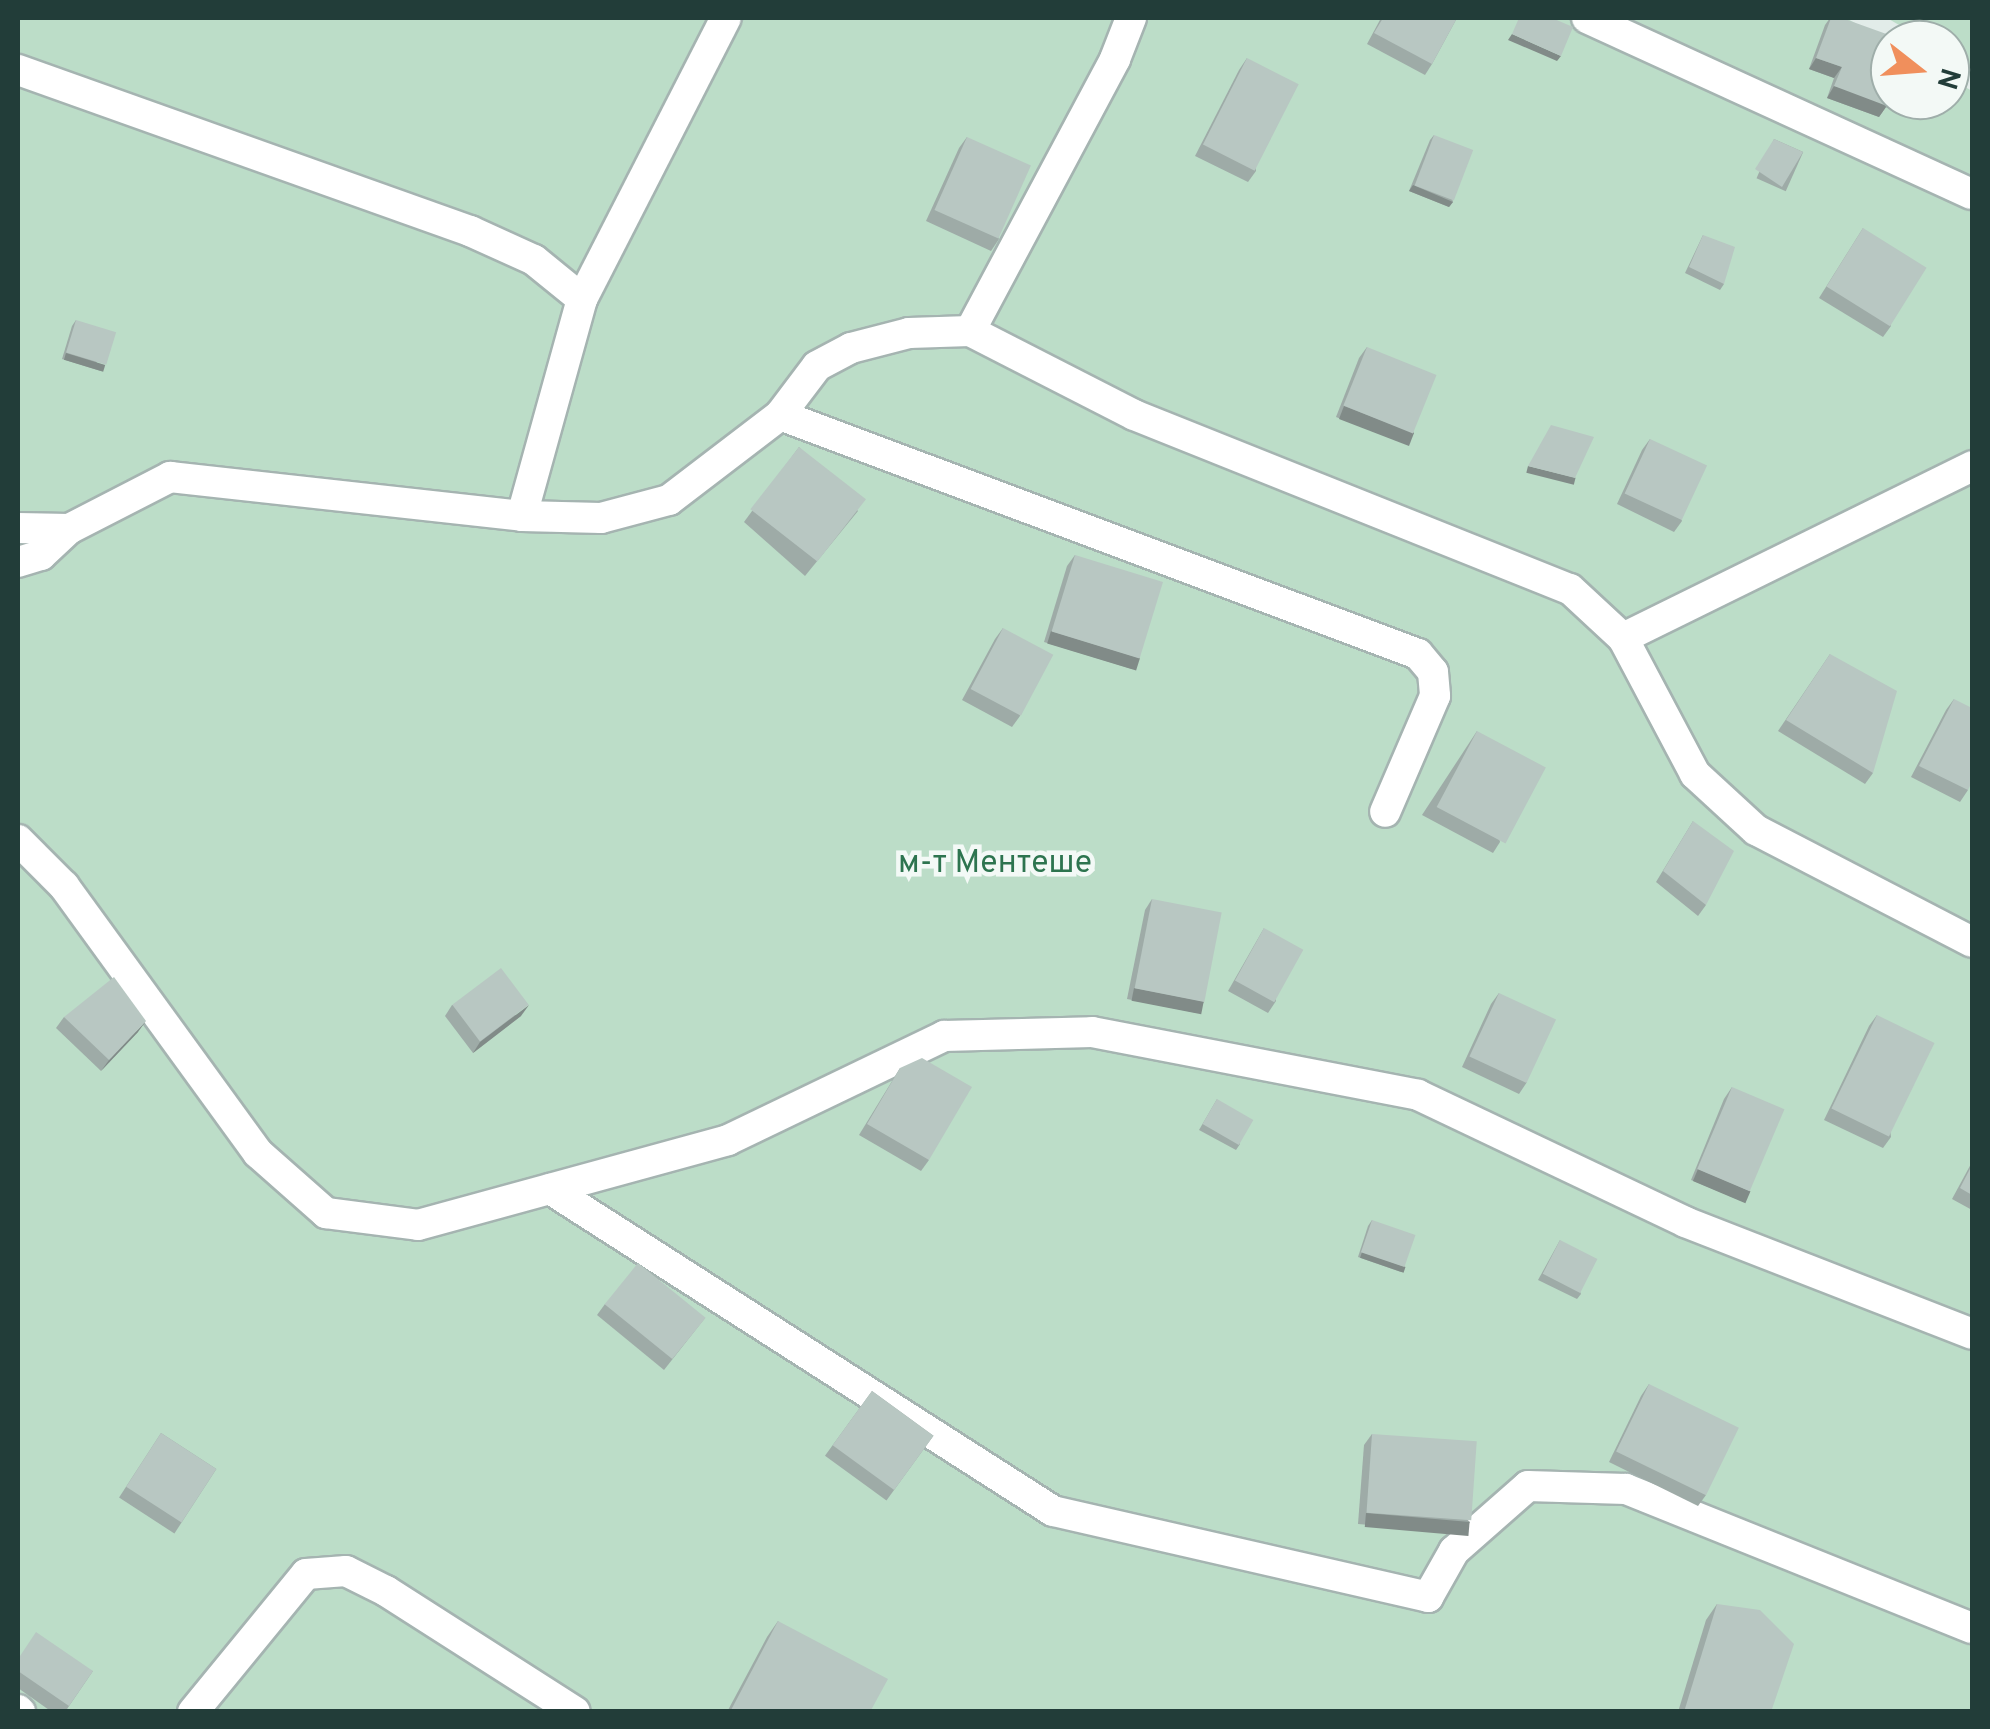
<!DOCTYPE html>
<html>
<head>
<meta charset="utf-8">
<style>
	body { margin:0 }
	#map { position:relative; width:1990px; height:1729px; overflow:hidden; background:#e2ece9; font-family:Overpass,sans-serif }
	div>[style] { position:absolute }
	.green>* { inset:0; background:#bcddc8 }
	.roads { filter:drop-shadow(2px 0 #a5b4b1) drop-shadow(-2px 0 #a5b4b1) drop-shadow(0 2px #a5b4b1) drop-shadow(0 -2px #a5b4b1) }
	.minor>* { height:30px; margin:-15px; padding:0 15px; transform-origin:15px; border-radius:15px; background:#fff }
	.wall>* { inset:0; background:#9eaba7; transform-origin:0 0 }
	.shaded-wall>* { inset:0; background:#818b88; transform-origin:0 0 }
	.building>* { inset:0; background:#b8c7c2; transform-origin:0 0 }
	span { translate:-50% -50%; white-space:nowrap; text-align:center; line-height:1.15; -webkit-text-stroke:9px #f3f9f6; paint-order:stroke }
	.park-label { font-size:32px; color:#2d744f }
	.frame { position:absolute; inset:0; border:20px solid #223d39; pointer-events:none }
	.north { position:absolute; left:1870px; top:20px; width:100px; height:100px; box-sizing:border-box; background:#f3f9f6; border:2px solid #9faeaa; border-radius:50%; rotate:107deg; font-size:28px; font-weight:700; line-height:40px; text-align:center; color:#223d39 }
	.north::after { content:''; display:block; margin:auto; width:35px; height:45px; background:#f08f5c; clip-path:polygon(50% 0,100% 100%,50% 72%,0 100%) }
</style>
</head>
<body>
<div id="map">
	<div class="green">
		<i style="clip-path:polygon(18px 18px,1846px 18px,1890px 43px,1890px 100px,1950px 100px,1950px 78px,1972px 91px,1972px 1711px,18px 1711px)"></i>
		<i style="clip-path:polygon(1887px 18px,1972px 18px,1972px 67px,1950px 54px,1950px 40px,1925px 40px)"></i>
	</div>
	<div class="roads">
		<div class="minor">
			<i style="left:1587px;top:18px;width:423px;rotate:24.6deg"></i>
			<i style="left:18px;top:70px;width:480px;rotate:19.6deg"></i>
			<i style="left:470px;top:231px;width:70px;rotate:24.4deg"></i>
			<i style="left:534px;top:260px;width:62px;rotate:39.1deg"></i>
			<i style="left:582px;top:299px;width:225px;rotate:105.5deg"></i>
			<i style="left:582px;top:299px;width:316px;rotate:-62.9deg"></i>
			<i style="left:970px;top:331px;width:308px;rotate:-61.9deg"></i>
			<i style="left:1115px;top:59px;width:44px;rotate:-68.7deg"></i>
			<i style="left:780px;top:415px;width:681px;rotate:20.54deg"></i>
			<i style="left:1418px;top:654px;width:23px;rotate:50deg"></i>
			<i style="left:1433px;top:672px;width:24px;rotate:85deg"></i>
			<i style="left:1435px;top:696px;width:126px;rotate:113.3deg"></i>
			<i style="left:18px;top:528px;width:51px;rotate:1.1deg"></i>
			<i style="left:69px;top:529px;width:114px;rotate:-27.2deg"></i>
			<i style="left:170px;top:477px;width:354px;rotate:6.3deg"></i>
			<i style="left:522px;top:516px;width:79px;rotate:1.5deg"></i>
			<i style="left:601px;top:518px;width:70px;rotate:-14.8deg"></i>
			<i style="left:669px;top:500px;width:140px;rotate:-37.4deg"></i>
			<i style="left:780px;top:415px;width:61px;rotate:-52.9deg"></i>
			<i style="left:817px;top:366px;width:38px;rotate:-28deg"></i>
			<i style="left:851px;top:348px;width:60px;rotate:-14.5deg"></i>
			<i style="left:909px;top:333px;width:61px;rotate:-1.9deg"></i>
			<i style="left:970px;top:331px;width:184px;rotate:27.1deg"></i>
			<i style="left:1134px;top:415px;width:469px;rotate:21.8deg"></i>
			<i style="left:1570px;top:589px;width:72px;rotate:42.8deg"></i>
			<i style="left:1623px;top:638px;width:154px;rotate:62.1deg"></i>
			<i style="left:1695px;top:774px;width:83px;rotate:42.6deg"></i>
			<i style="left:1756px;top:830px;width:243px;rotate:27.4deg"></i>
			<i style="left:18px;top:562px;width:24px;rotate:-17deg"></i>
			<i style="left:41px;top:555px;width:38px;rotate:-43deg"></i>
			<i style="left:1623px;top:638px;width:389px;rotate:-26.2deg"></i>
			<i style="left:18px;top:840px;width:65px;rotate:45deg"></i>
			<i style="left:64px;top:886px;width:330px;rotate:54deg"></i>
			<i style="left:258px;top:1153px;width:91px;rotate:41.4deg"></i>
			<i style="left:326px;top:1213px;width:93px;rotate:7.4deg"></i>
			<i style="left:418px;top:1225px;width:321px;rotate:-15.3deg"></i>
			<i style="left:728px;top:1140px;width:240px;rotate:-25.7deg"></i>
			<i style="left:944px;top:1036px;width:148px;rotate:-1.5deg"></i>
			<i style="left:1092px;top:1032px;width:332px;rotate:10.9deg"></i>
			<i style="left:1418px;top:1095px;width:296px;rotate:25.4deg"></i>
			<i style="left:1685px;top:1222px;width:308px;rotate:21.3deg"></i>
			<i style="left:550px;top:1189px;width:597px;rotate:32.63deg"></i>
			<i style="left:1053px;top:1511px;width:385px;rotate:12.9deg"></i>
			<i style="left:1428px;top:1597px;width:53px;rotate:-60.5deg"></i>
			<i style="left:1454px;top:1551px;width:98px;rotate:-41.3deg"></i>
			<i style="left:1528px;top:1486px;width:98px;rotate:1.8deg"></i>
			<i style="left:1626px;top:1489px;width:373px;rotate:21.9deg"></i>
			<i style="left:18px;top:1710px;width:3px;rotate:45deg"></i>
			<i style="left:193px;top:1712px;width:178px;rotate:-50.7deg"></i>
			<i style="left:306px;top:1574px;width:40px;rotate:-4.3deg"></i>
			<i style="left:346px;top:1571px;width:45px;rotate:26.6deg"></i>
			<i style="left:386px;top:1591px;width:224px;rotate:32.6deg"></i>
		</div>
	</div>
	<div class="wall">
		<i style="clip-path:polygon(1381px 18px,1457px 18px,1432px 64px,1425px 75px,1367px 44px)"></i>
		<i style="clip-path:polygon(1830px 18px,1842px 18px,1915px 118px,1886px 107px,1879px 117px,1827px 98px,1834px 78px,1809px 69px,1825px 25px)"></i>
		<i style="clip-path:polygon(1247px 58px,1256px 171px,1248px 182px,1195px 156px,1239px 70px)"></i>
		<i style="clip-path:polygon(1434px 135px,1453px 202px,1449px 207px,1409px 191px,1430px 140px)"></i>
		<i style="clip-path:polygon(967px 137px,999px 239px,991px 251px,926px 221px,959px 148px)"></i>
		<i style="left:1774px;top:139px;width:32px;height:43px;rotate:24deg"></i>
		<i style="clip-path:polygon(1863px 228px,1891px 326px,1883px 337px,1819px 298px)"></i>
		<i style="clip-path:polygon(1703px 235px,1724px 284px,1720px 290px,1685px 273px)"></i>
		<i style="clip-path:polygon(76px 320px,101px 371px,62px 359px,72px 326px)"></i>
		<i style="clip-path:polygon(1367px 347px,1414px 433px,1406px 444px,1336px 417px,1359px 358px)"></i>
		<i style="clip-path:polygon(1650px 439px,1682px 521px,1674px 532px,1617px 504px,1642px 450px)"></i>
		<i style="clip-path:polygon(799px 447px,858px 511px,805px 576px,744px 522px)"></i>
		<i style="clip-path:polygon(1075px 555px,1140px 658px,1132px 669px,1044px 642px,1067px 566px)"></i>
		<i style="clip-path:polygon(1003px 628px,1020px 716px,1012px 727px,962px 700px,995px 639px)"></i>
		<i style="clip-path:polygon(1830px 654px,1873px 773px,1865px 784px,1778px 731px)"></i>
		<i style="clip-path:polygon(1954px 699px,1968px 790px,1960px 802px,1911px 777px,1946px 710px)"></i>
		<i style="clip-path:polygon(1477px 731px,1500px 842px,1493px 853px,1422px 815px)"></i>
		<i style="clip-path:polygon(1693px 821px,1706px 905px,1698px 916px,1656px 882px)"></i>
		<i style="clip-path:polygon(1152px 899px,1204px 1002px,1197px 1013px,1127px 999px,1145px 910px)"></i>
		<i style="clip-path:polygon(1264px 928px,1276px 1001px,1268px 1013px,1228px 991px)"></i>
		<i style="clip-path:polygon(1499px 993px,1527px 1082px,1519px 1094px,1462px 1067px,1491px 1004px)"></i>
		<i style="clip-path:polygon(452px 1005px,521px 1016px,473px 1053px,445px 1016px)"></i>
		<i style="clip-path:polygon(1877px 1015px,1891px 1137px,1883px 1148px,1824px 1120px,1869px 1026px)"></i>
		<i style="clip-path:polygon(64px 1017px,138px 1032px,101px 1071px,56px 1028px)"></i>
		<i style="clip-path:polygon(900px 1068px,929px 1160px,921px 1171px,859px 1135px)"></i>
		<i style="clip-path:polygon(1732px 1087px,1744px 1202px,1691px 1180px,1724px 1099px)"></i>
		<i style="clip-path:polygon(1217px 1099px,1240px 1144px,1236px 1150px,1199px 1130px)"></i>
		<i style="clip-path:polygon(1972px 1162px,1972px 1210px,1952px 1199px)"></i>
		<i style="clip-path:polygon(1372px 1220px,1405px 1267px,1401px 1272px,1358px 1257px,1368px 1226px)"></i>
		<i style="clip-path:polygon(1560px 1240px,1581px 1294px,1577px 1299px,1538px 1280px)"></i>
		<i style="clip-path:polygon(605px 1304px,705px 1318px,664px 1370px,597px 1315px)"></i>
		<i style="clip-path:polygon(1649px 1384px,1706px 1495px,1698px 1506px,1609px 1462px,1641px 1396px)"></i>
		<i style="left:872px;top:1391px;width:76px;height:80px;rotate:36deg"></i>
		<i style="left:161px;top:1433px;width:66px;height:77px;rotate:33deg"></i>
		<i style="clip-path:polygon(1372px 1434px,1470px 1522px,1463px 1533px,1358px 1524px,1364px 1445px)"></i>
		<i style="clip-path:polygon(1717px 1604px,1771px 1712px,1678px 1712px,1706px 1620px)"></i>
		<i style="clip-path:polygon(778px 1621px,870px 1712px,727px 1712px,767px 1637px)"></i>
		<i style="clip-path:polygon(18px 1659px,93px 1671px,65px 1712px,52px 1712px,18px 1688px)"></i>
	</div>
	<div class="shaded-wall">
		<i style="clip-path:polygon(1512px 34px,1561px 56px,1557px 61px,1508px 40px)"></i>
		<i style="clip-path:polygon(1816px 58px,1842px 67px,1834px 78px,1809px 69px)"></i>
		<i style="clip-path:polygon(1834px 86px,1890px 100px,1904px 100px,1922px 107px,1915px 118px,1886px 107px,1879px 117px,1827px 98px)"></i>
		<i style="clip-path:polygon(1413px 185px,1453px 202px,1449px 207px,1409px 191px)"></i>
		<i style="left:66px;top:353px;width:41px;height:7px;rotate:17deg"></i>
		<i style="left:1344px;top:406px;width:75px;height:14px;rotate:21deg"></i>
		<i style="left:1528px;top:466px;width:49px;height:7px;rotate:14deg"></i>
		<i style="left:1051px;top:631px;width:93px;height:13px;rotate:17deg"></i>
		<i style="left:1134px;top:988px;width:71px;height:13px;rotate:11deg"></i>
		<i style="clip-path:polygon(529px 1005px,521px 1016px,473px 1053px,480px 1042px)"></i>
		<i style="clip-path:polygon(146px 1021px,138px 1032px,101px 1071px,109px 1060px)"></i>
		<i style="left:1698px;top:1169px;width:57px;height:13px;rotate:23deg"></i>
		<i style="left:1362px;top:1252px;width:46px;height:6px;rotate:19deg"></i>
		<i style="left:1366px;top:1513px;width:104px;height:14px;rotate:5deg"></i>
	</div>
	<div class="building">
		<i style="clip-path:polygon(1383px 18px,1457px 18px,1432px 64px,1374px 33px)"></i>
		<i style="clip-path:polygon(1519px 18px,1552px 18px,1573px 27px,1561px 56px,1512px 34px)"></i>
		<i style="clip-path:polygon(1831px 18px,1842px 18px,1903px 40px,1890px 40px,1890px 99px,1887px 106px,1834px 86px,1842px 67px,1816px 58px)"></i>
		<i style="left:1247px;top:58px;width:58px;height:97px;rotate:27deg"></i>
		<i style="clip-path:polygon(1904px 100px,1925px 100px,1922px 107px)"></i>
		<i style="left:1434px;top:135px;width:42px;height:54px;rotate:21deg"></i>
		<i style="left:967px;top:137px;width:70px;height:80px;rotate:24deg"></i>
		<i style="clip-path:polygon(1774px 139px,1803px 152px,1782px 187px,1755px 169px)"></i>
		<i style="left:1863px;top:228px;width:75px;height:69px;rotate:32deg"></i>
		<i style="clip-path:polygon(1703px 235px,1735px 247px,1724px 284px,1689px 267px)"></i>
		<i style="left:76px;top:320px;width:42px;height:34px;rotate:17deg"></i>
		<i style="left:1367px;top:347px;width:75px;height:63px;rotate:22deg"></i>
		<i style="clip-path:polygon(1551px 425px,1594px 437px,1575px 478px,1528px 466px)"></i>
		<i style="left:1650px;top:439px;width:63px;height:60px;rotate:25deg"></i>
		<i style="left:799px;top:447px;width:85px;height:79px;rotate:38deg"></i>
		<i style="left:1075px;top:555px;width:92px;height:80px;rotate:17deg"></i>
		<i style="left:1003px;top:628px;width:57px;height:69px;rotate:28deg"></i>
		<i style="clip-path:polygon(1830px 654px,1897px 691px,1873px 773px,1786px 720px)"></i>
		<i style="clip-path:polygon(1954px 699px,1972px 708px,1972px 782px,1968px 790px,1919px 766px)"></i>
		<i style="left:1477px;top:731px;width:78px;height:86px;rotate:28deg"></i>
		<i style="clip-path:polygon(1693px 821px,1734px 851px,1706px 905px,1663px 871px)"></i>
		<i style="left:1152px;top:899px;width:71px;height:91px;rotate:11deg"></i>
		<i style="left:1264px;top:928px;width:45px;height:60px;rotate:29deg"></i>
		<i style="left:501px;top:968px;width:46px;height:61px;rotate:53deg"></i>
		<i style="clip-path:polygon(114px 977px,146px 1021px,109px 1060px,64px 1017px)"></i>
		<i style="left:1499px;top:993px;width:63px;height:70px;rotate:25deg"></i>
		<i style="left:1877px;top:1015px;width:64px;height:104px;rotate:26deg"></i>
		<i style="clip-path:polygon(922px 1058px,972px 1087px,929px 1160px,867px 1124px,900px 1068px)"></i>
		<i style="left:1732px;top:1087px;width:57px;height:89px;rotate:23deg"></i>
		<i style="left:1217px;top:1099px;width:42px;height:29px;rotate:30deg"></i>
		<i style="clip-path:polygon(1972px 1165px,1972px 1195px,1960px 1188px)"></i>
		<i style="left:1372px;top:1220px;width:46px;height:34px;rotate:19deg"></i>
		<i style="left:1560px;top:1240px;width:42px;height:38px;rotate:27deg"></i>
		<i style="left:638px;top:1263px;width:87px;height:53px;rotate:39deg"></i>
		<i style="left:1649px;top:1384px;width:100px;height:75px;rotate:26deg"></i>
		<i style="left:872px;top:1391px;width:76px;height:67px;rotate:36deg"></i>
		<i style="left:161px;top:1433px;width:66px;height:64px;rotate:33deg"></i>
		<i style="left:1372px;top:1434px;width:105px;height:79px;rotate:4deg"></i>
		<i style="clip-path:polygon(1717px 1604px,1760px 1610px,1794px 1644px,1771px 1712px,1684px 1712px)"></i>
		<i style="clip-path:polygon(778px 1621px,888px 1679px,870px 1712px,730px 1712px)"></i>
		<i style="clip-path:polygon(36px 1632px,93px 1671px,69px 1706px,18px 1671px,18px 1659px)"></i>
	</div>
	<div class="park-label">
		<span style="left:995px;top:864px">м-т Ментeше</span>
	</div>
	<div class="frame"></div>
	<div class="north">N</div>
</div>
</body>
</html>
